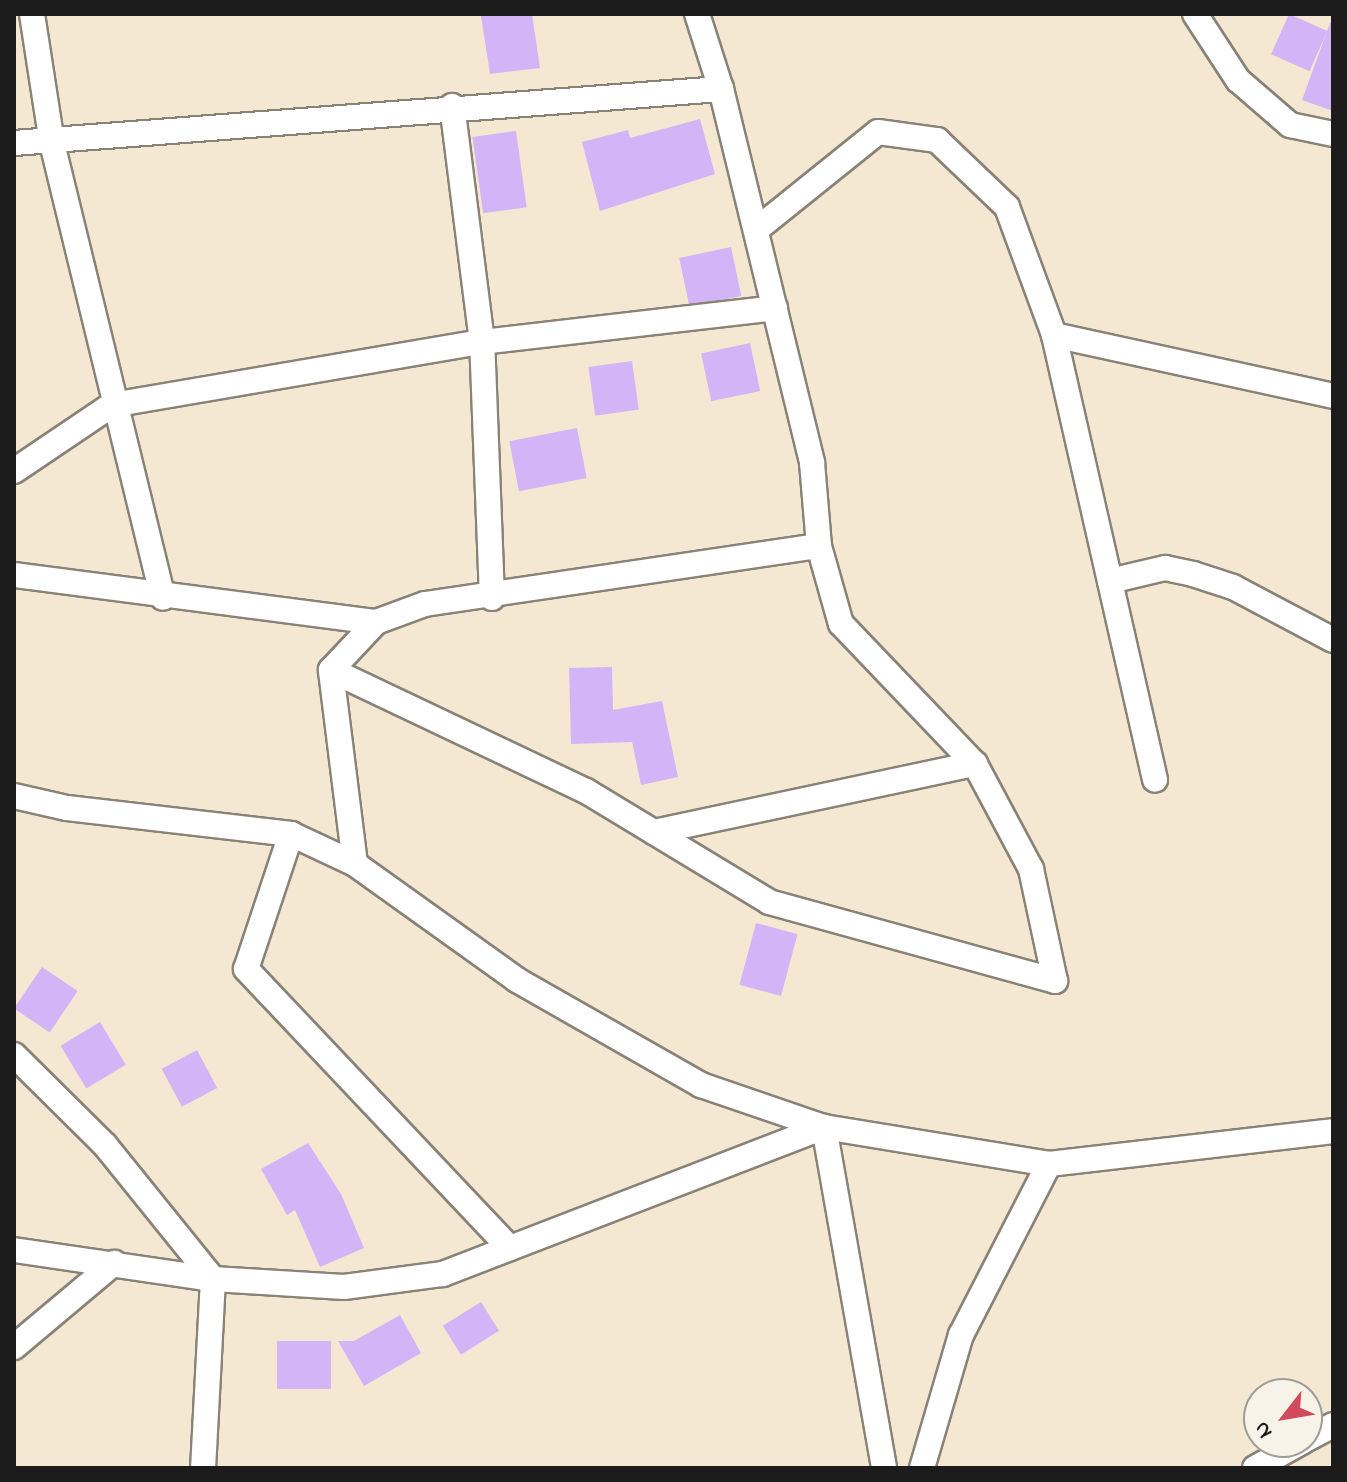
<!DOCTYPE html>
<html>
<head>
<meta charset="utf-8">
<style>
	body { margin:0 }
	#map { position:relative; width:1347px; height:1482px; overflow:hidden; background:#f4e8d2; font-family:"Indie Flower",sans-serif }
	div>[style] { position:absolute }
	.building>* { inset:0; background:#d3b4f7; transform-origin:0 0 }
	.roads { filter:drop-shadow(2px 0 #888277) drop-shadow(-2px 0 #888277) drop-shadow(0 2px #888277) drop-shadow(0 -2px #888277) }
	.street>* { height:24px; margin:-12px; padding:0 12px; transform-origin:12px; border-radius:12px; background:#fff }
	span { translate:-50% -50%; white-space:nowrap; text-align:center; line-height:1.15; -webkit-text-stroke:8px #f7f3e8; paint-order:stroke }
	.frame { position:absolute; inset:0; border:16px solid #1c1c1c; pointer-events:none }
	.north { position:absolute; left:1243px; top:1378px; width:80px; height:80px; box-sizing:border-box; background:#f7f3e8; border:2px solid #9f9d96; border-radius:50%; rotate:239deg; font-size:22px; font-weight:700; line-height:32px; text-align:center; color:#1c1c1c }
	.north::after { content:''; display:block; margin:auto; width:28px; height:36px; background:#d1495b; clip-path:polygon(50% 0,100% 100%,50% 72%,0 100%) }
</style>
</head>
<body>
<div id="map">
	<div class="building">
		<i style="clip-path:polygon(499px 14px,532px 14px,540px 68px,490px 74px,481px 16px)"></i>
		<i style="left:1289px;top:14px;width:42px;height:44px;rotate:24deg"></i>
		<i style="clip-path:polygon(1330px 23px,1333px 24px,1333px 111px,1302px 100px)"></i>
		<i style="clip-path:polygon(700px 119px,715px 174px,600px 211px,582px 142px,628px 130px,630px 138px)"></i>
		<i style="left:516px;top:131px;width:77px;height:44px;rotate:82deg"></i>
		<i style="left:731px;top:247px;width:50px;height:53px;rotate:78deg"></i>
		<i style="left:750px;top:343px;width:49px;height:50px;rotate:78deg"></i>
		<i style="left:632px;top:361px;width:49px;height:44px;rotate:82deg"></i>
		<i style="left:577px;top:428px;width:51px;height:69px;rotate:79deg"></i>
		<i style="clip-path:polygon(612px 667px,613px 710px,662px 701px,678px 777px,641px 785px,632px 742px,571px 744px,569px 668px)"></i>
		<i style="left:756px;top:923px;width:43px;height:64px;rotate:15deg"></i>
		<i style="left:42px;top:967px;width:43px;height:50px;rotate:34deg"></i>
		<i style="left:100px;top:1022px;width:50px;height:46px;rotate:59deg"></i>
		<i style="left:197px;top:1050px;width:43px;height:40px;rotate:62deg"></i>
		<i style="clip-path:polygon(308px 1143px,341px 1194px,364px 1248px,320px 1267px,295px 1210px,287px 1215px,261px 1169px)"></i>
		<i style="left:481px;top:1302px;width:34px;height:45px;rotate:58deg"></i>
		<i style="clip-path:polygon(400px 1315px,421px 1353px,364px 1386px,338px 1341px,354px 1341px)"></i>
		<i style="left:277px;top:1341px;width:54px;height:48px"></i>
	</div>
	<div class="roads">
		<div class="street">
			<i style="left:32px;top:14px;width:131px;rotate:81.2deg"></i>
			<i style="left:52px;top:143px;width:468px;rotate:76.3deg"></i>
			<i style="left:1195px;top:14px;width:79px;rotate:56.9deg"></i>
			<i style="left:1238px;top:80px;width:69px;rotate:40.9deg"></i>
			<i style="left:1290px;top:125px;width:44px;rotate:11.8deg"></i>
			<i style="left:14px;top:143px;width:709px;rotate:-4.37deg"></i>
			<i style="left:756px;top:230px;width:156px;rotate:-38.8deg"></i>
			<i style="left:878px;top:132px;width:60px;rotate:7.7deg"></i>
			<i style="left:937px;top:140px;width:97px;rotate:43.7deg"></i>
			<i style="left:1007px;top:207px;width:136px;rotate:69.8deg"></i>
			<i style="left:1054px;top:335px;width:456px;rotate:77.2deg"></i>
			<i style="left:1054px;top:335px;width:286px;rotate:12.3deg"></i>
			<i style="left:14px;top:471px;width:118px;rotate:-34deg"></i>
			<i style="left:112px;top:405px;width:375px;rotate:-9.7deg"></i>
			<i style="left:482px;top:342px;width:238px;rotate:-97.2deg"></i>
			<i style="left:14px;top:575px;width:365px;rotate:7.4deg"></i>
			<i style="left:1110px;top:581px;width:57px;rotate:-13.3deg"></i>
			<i style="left:1165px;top:568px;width:29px;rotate:12deg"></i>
			<i style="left:1193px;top:574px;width:42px;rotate:18deg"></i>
			<i style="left:1233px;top:587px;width:113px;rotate:27.9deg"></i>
			<i style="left:492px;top:598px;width:256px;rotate:-92.2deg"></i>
			<i style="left:482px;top:342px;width:295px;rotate:-6.6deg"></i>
			<i style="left:331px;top:670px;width:282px;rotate:25.4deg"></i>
			<i style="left:586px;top:791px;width:214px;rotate:31.2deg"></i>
			<i style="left:769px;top:902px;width:297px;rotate:15.4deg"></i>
			<i style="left:1055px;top:981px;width:115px;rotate:-102.1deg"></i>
			<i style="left:1031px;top:869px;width:119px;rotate:-118.1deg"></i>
			<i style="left:975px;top:764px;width:194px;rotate:-133.7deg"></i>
			<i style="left:841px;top:624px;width:81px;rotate:-105.8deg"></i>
			<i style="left:819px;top:546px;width:84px;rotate:-94.8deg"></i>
			<i style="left:812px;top:462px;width:384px;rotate:-103.7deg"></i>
			<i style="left:721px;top:89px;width:79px;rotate:-107.7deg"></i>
			<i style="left:14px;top:796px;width:54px;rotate:12.8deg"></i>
			<i style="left:67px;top:808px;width:226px;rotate:6.6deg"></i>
			<i style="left:291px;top:834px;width:71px;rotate:25.1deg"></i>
			<i style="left:355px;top:864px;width:199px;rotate:35.6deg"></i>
			<i style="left:517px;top:980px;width:212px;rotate:29.7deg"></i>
			<i style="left:701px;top:1085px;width:130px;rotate:18.9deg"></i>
			<i style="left:824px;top:1127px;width:228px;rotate:9.3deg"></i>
			<i style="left:1049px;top:1164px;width:286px;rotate:-6.6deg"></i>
			<i style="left:654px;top:832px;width:328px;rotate:-12deg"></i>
			<i style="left:291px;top:834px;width:142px;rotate:108.4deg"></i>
			<i style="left:246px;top:969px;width:384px;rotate:46.6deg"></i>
			<i style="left:355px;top:864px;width:195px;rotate:-97.1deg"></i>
			<i style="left:331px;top:670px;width:66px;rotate:-46.8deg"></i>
			<i style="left:376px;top:622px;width:52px;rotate:-20.2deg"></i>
			<i style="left:425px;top:604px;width:398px;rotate:-8.4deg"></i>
			<i style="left:14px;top:1055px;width:128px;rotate:44.7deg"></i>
			<i style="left:105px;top:1145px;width:172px;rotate:51.1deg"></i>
			<i style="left:213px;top:1279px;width:189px;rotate:93deg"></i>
			<i style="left:824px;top:1127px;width:346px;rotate:80deg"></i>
			<i style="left:14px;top:1250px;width:201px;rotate:8.3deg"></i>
			<i style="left:213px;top:1279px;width:131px;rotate:3.5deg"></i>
			<i style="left:344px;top:1287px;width:100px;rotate:-7.5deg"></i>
			<i style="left:443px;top:1274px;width:408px;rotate:-21.1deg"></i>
			<i style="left:14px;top:1347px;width:131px;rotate:-40deg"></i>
			<i style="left:1307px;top:1439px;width:30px;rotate:-28deg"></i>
			<i style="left:922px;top:1468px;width:139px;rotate:-73.7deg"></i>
			<i style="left:961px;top:1335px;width:192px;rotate:-62.8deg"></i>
			<i style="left:1255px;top:1468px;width:54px;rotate:-29deg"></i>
		</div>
	</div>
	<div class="frame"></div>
	<div class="north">N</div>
</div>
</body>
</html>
